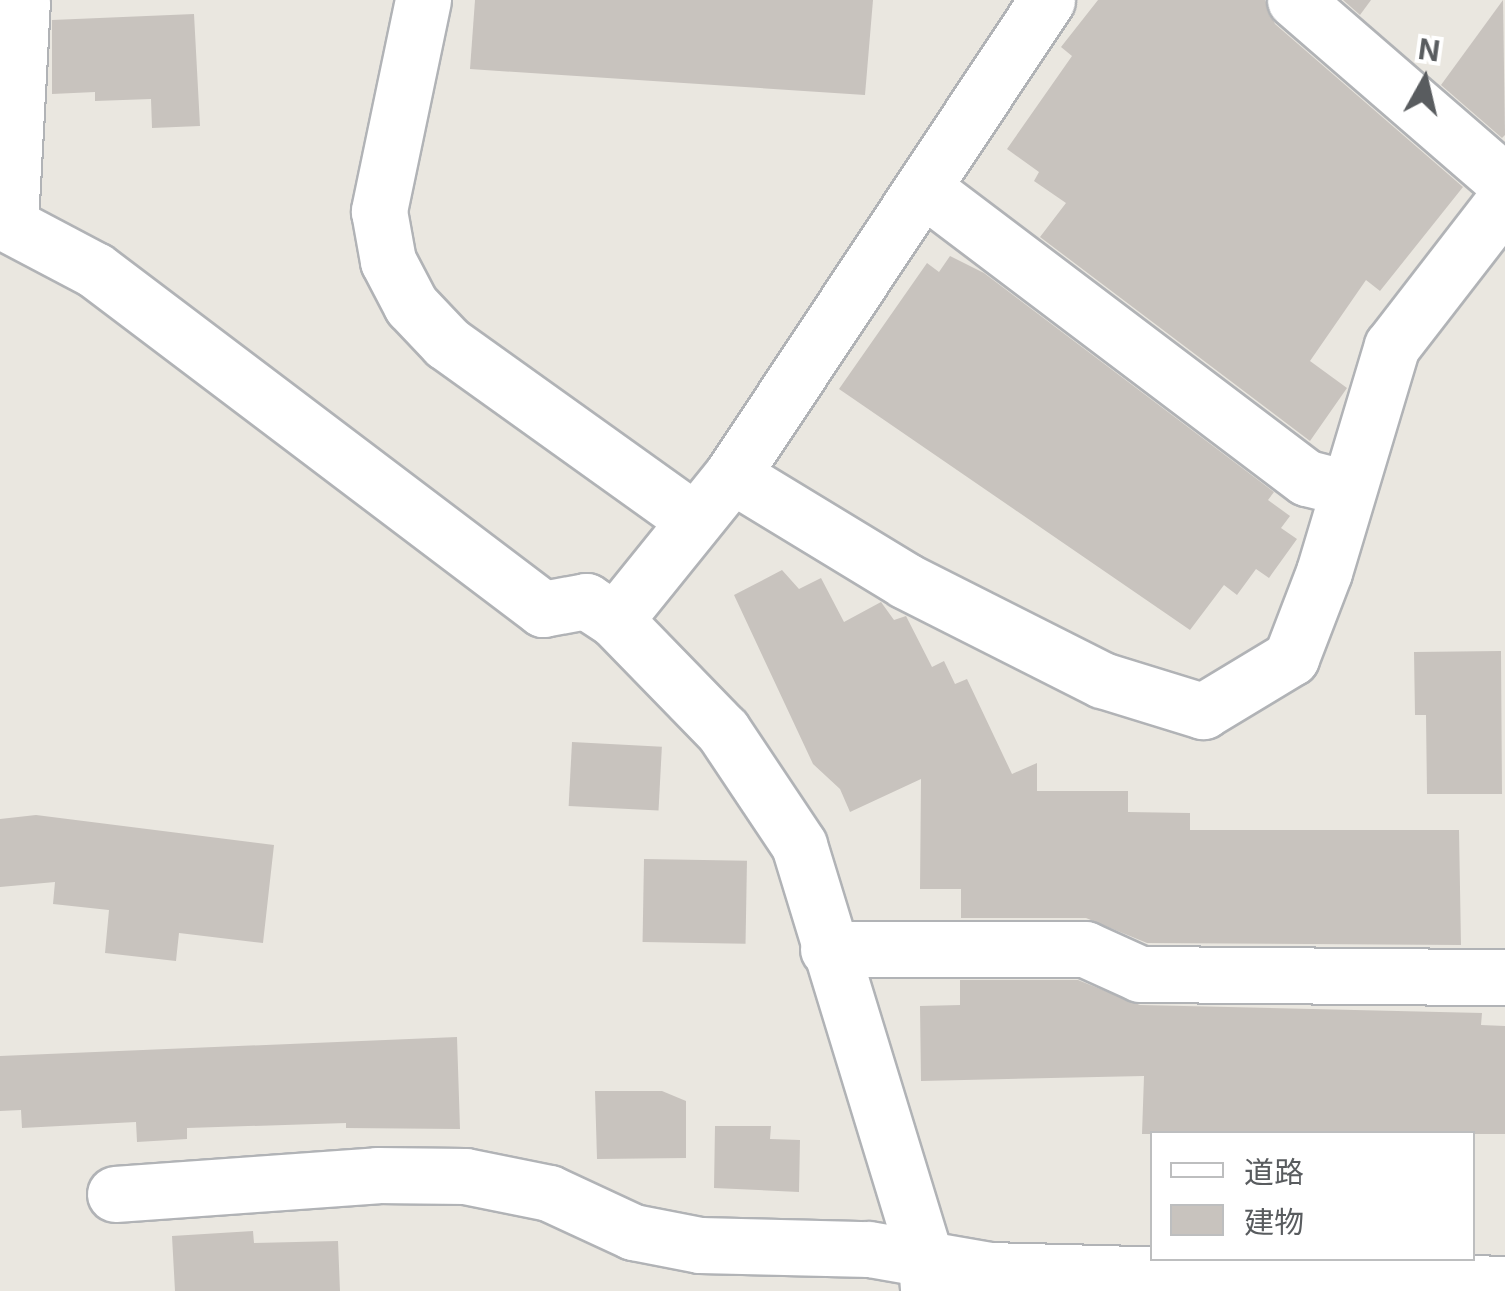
<!DOCTYPE html>
<html>
<head>
<meta charset="utf-8">
<style>
	body { margin:0 }
	#map { position:relative; width:1505px; height:1291px; overflow:hidden; background:#eae7e0; font-family:Inter,"Noto Sans JP",sans-serif }
	div>[style] { position:absolute }
	.building>* { inset:0; background:#c8c3be; transform-origin:0 0 }
	.roads { filter:drop-shadow(2px 0 #b1b3b6) drop-shadow(-2px 0 #b1b3b6) drop-shadow(0 2px #b1b3b6) drop-shadow(0 -2px #b1b3b6) }
	.minor>* { height:55px; margin:-27.5px; padding:0 27.5px; transform-origin:27.5px; border-radius:27.5px; background:#fff }
	span { translate:-50% -50%; white-space:nowrap; text-align:center; line-height:1.15; -webkit-text-stroke:8px #fff; paint-order:stroke }
	.legend { position:absolute; left:1150px; top:1131px; width:325px; height:130px; box-sizing:border-box; background:#fff; border:2px solid #bdbebf; margin:0; padding:12px 18px; list-style:none; font-size:30px; color:#595c5f }
	.legend li { display:flex; align-items:center; gap:20px; height:50px }
	.legend b { width:50px; border:2px solid #bdbebf }
	.north { position:absolute; left:1375px; top:30px; width:100px; height:100px; -webkit-text-stroke:8px #fff; paint-order:stroke; rotate:8deg; font-size:28px; font-weight:700; line-height:40px; text-align:center; color:#595c5f }
	.north::after { content:''; display:block; margin:auto; width:35px; height:45px; background:#595c5f; clip-path:polygon(50% 0,100% 100%,50% 72%,0 100%) }
</style>
</head>
<body>
<div id="map">
	<div class="building">
		<i style="clip-path:polygon(475px 0,873px 0,865px 95px,470px 69px)"></i>
		<i style="clip-path:polygon(1098px 0,1265px 0,1275px 24px,1463px 187px,1380px 291px,1366px 280px,1310px 361px,1347px 388px,1310px 441px,1040px 237px,1066px 203px,1034px 181px,1039px 172px,1007px 149px,1072px 56px,1061px 47px)"></i>
		<i style="clip-path:polygon(1343px 0,1371px 0,1360px 15px)"></i>
		<i style="clip-path:polygon(1503px 0,1505px 135px,1502px 138px,1441px 85px)"></i>
		<i style="clip-path:polygon(194px 14px,200px 126px,152px 128px,151px 99px,95px 101px,95px 92px,52px 94px,52px 20px)"></i>
		<i style="clip-path:polygon(950px 256px,984px 273px,1274px 492px,1268px 500px,1290px 516px,1281px 528px,1297px 539px,1269px 578px,1256px 569px,1237px 595px,1224px 585px,1190px 630px,839px 389px,927px 263px,939px 272px)"></i>
		<i style="clip-path:polygon(782px 570px,799px 589px,821px 578px,844px 622px,881px 602px,894px 620px,906px 616px,932px 667px,944px 661px,955px 684px,967px 679px,1012px 774px,1037px 763px,1037px 791px,1128px 791px,1128px 812px,1190px 813px,1190px 830px,1459px 830px,1461px 945px,1147px 943px,1086px 918px,961px 918px,961px 889px,920px 889px,921px 779px,850px 812px,840px 789px,813px 764px,734px 595px)"></i>
		<i style="clip-path:polygon(1501px 651px,1502px 794px,1427px 794px,1426px 715px,1415px 715px,1414px 652px)"></i>
		<i style="left:572px;top:742px;width:90px;height:64px;rotate:3deg"></i>
		<i style="clip-path:polygon(36px 815px,274px 845px,263px 943px,179px 933px,176px 961px,105px 953px,109px 910px,53px 904px,55px 882px,0 887px,0 819px)"></i>
		<i style="left:644px;top:859px;width:103px;height:83px;rotate:1deg"></i>
		<i style="clip-path:polygon(960px 980px,1078px 980px,1140px 1005px,1482px 1013px,1481px 1025px,1505px 1026px,1505px 1134px,1142px 1134px,1144px 1076px,921px 1081px,920px 1006px,960px 1005px)"></i>
		<i style="clip-path:polygon(457px 1037px,460px 1129px,346px 1128px,346px 1123px,187px 1128px,187px 1139px,137px 1142px,136px 1122px,22px 1128px,21px 1110px,0 1111px,0 1056px)"></i>
		<i style="clip-path:polygon(595px 1091px,662px 1091px,686px 1101px,686px 1158px,597px 1159px)"></i>
		<i style="clip-path:polygon(715px 1126px,771px 1126px,770px 1139px,800px 1140px,799px 1192px,714px 1188px)"></i>
		<i style="clip-path:polygon(253px 1231px,254px 1243px,338px 1241px,340px 1291px,175px 1291px,172px 1236px)"></i>
	</div>
	<div class="roads">
		<div class="minor">
			<i style="left:423px;top:0;width:216px;rotate:101.8deg"></i>
			<i style="left:379px;top:211px;width:51px;rotate:79.8deg"></i>
			<i style="left:388px;top:261px;width:50px;rotate:62.4deg"></i>
			<i style="left:411px;top:305px;width:52px;rotate:46.5deg"></i>
			<i style="left:447px;top:343px;width:300px;rotate:35.6deg"></i>
			<i style="left:1295px;top:0;width:278px;rotate:40.9deg"></i>
			<i style="left:923px;top:188px;width:481px;rotate:37.1deg"></i>
			<i style="left:1307px;top:478px;width:40px;rotate:14.4deg"></i>
			<i style="left:0;top:220px;width:107px;rotate:27.8deg"></i>
			<i style="left:95px;top:270px;width:562px;rotate:37.11deg"></i>
			<i style="left:543px;top:609px;width:44px;rotate:-10.5deg"></i>
			<i style="left:586px;top:601px;width:35px;rotate:33deg"></i>
			<i style="left:615px;top:620px;width:155px;rotate:45.8deg"></i>
			<i style="left:723px;top:731px;width:137px;rotate:56.3deg"></i>
			<i style="left:799px;top:845px;width:434px;rotate:73deg"></i>
			<i style="left:926px;top:1260px;width:31px;rotate:86deg"></i>
			<i style="left:10px;top:221px;width:221px;rotate:-86.9deg"></i>
			<i style="left:732px;top:475px;width:204px;rotate:31.3deg"></i>
			<i style="left:906px;top:581px;width:220px;rotate:26.8deg"></i>
			<i style="left:1102px;top:680px;width:106px;rotate:17.1deg"></i>
			<i style="left:1203px;top:711px;width:103px;rotate:-31.1deg"></i>
			<i style="left:1291px;top:658px;width:92px;rotate:-69deg"></i>
			<i style="left:1324px;top:572px;width:236px;rotate:-73.3deg"></i>
			<i style="left:1392px;top:346px;width:185px;rotate:-52.3deg"></i>
			<i style="left:615px;top:620px;width:186px;rotate:-51.1deg"></i>
			<i style="left:732px;top:475px;width:570px;rotate:-56.45deg"></i>
			<i style="left:828px;top:949px;width:257px"></i>
			<i style="left:1085px;top:949px;width:60px;rotate:24.4deg"></i>
			<i style="left:1140px;top:974px;width:365px;rotate:0.5deg"></i>
			<i style="left:115px;top:1194px;width:263px;rotate:-4.1deg"></i>
			<i style="left:377px;top:1175px;width:88px;rotate:0.7deg"></i>
			<i style="left:465px;top:1176px;width:86px;rotate:11.4deg"></i>
			<i style="left:549px;top:1193px;width:93px;rotate:24.9deg"></i>
			<i style="left:633px;top:1232px;width:68px;rotate:11deg"></i>
			<i style="left:700px;top:1245px;width:169px;rotate:1.4deg"></i>
			<i style="left:869px;top:1249px;width:122px;rotate:9.9deg"></i>
			<i style="left:989px;top:1270px;width:516px;rotate:1.55deg"></i>
		</div>
	</div>
	<ul class="legend">
	<li><b style="height:12px;background:#fff"></b>道路</li>
	<li><b style="height:28px;background:#c8c3be"></b>建物</li>
	</ul>
	<div class="north">N</div>
</div>
</body>
</html>
